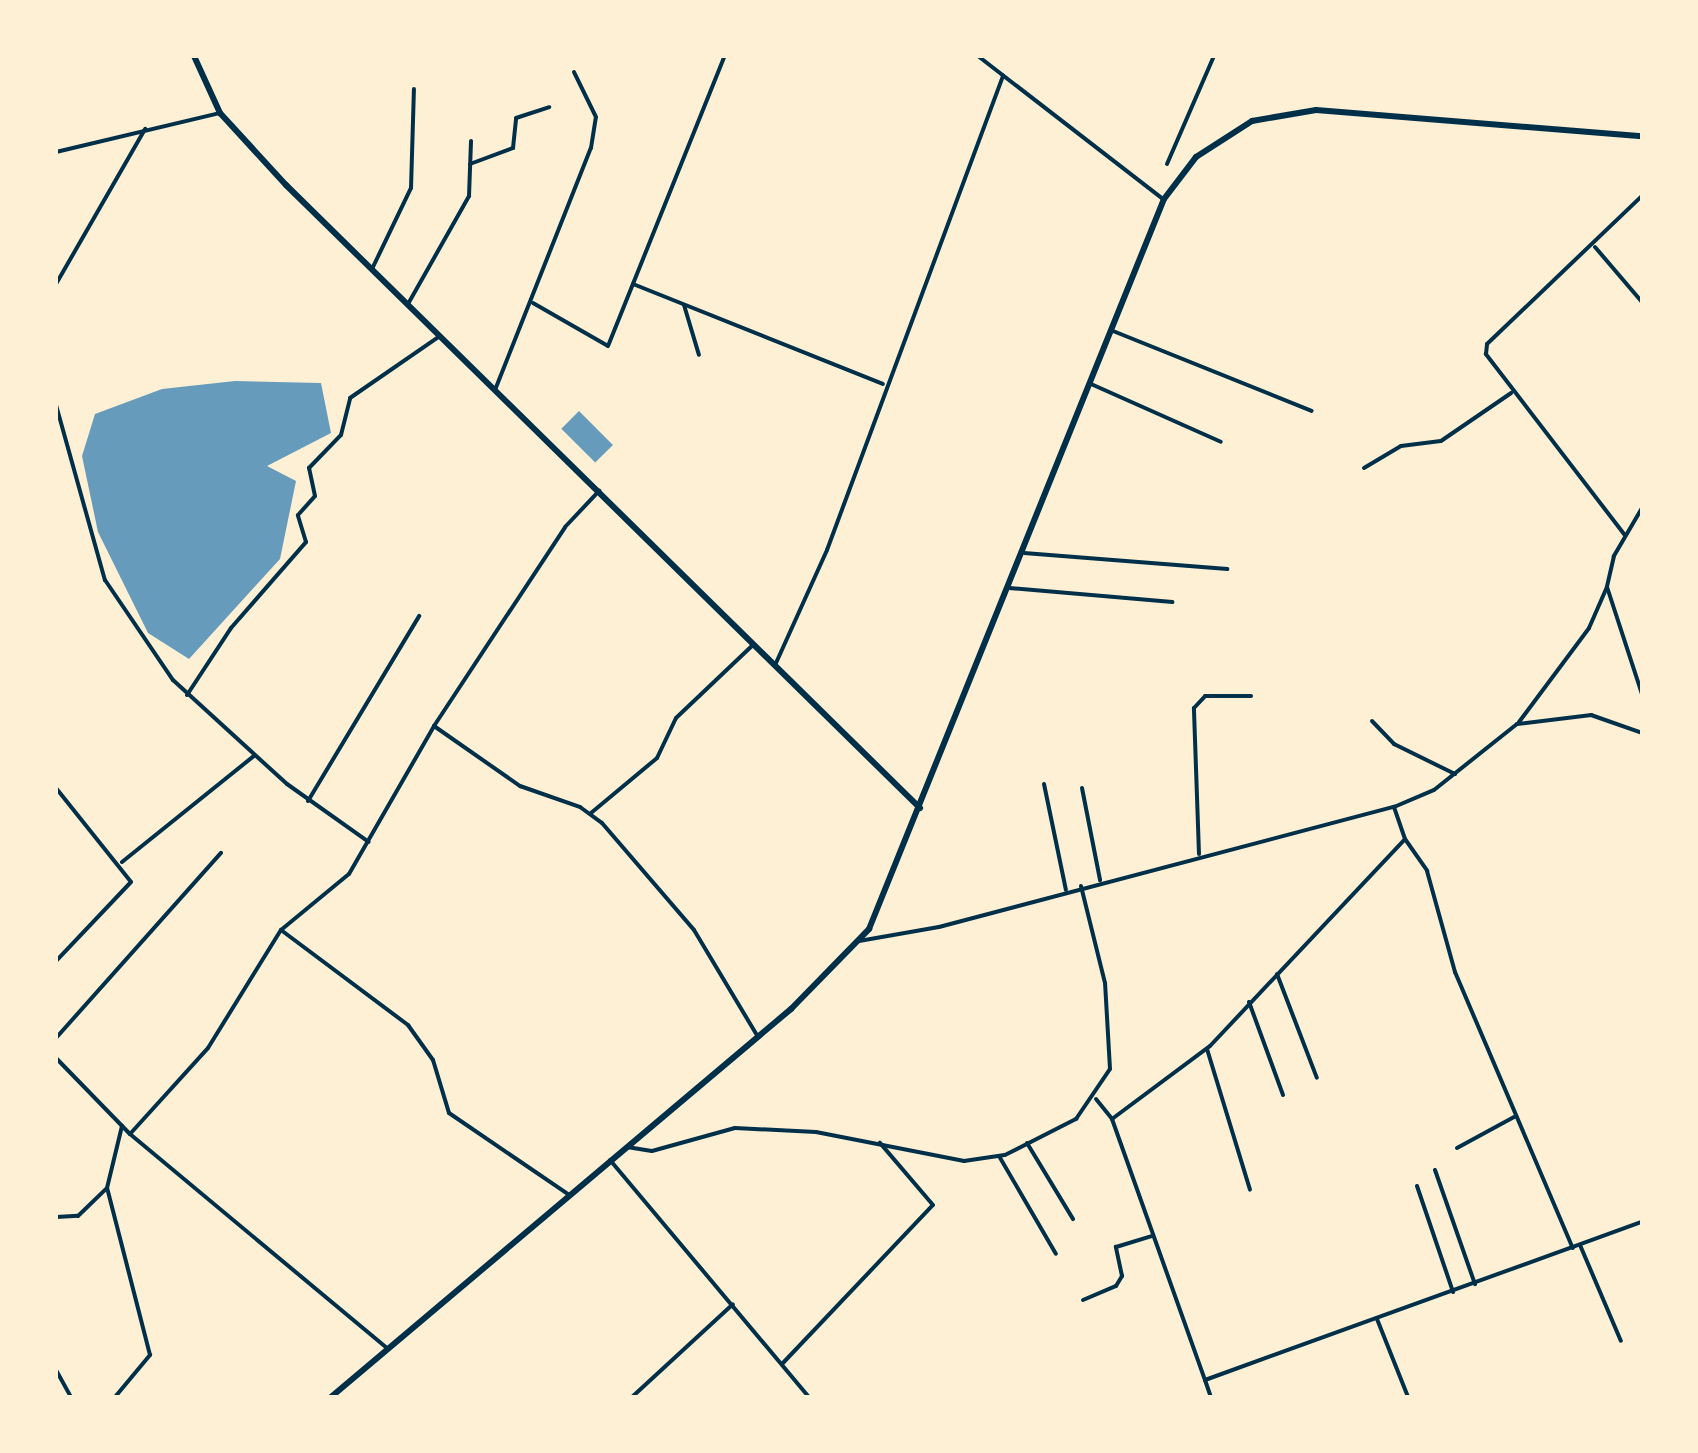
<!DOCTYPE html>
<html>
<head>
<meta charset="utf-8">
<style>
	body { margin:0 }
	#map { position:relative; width:1698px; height:1453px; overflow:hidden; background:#fdf0d5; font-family:"Archivo Narrow",sans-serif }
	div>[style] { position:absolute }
	.water>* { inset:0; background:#669bbc; transform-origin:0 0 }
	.minor>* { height:4px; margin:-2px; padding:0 2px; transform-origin:2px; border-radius:2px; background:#003049 }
	.primary>* { height:6px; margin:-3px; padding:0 3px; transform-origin:3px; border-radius:3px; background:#003049 }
	.trunk>* { height:6px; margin:-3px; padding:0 3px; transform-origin:3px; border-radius:3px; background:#003049 }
	span { translate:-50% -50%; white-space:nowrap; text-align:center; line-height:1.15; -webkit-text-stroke:6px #fdf0d5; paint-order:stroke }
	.frame { position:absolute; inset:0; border:58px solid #fdf0d5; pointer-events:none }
</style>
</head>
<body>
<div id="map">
	<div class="water">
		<i style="clip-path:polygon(235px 381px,321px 383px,331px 433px,267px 466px,296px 481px,280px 559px,189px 659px,148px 633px,98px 532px,82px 456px,95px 414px,162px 389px)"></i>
		<i style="left:579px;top:411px;width:48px;height:25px;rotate:45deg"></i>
	</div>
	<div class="minor">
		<i style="left:978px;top:56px;width:234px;rotate:37.7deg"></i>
		<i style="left:56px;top:152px;width:169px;rotate:-13.4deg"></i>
		<i style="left:470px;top:164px;width:46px;rotate:-20.4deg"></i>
		<i style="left:513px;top:148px;width:30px;rotate:-84deg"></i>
		<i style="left:516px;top:118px;width:35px;rotate:-18deg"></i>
		<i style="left:1167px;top:164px;width:118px;rotate:-66.5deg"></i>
		<i style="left:1595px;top:247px;width:72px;rotate:49.5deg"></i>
		<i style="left:372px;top:269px;width:90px;rotate:-64.3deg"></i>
		<i style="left:411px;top:188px;width:99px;rotate:-88.3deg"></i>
		<i style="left:56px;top:284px;width:179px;rotate:-60.1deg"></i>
		<i style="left:633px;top:284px;width:269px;rotate:21.8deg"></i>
		<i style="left:533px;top:303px;width:86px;rotate:29.8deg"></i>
		<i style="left:608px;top:346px;width:311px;rotate:-68.1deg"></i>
		<i style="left:408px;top:304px;width:124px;rotate:-60.5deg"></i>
		<i style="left:469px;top:196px;width:55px;rotate:-87.9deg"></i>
		<i style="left:684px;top:305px;width:52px;rotate:73.3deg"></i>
		<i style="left:1113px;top:331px;width:214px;rotate:21.9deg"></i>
		<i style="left:1091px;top:384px;width:142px;rotate:24deg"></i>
		<i style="left:495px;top:390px;width:260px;rotate:-68.4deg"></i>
		<i style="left:591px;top:148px;width:31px;rotate:-81deg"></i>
		<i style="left:596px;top:117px;width:50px;rotate:-116.1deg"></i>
		<i style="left:56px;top:405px;width:182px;rotate:74.4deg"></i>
		<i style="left:105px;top:580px;width:121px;rotate:55.8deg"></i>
		<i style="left:173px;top:680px;width:154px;rotate:42.4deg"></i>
		<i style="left:287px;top:784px;width:100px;rotate:35.3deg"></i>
		<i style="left:1364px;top:468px;width:43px;rotate:-30.7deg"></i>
		<i style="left:1401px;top:446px;width:40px;rotate:-7.1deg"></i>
		<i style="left:1441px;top:441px;width:85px;rotate:-34.4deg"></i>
		<i style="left:1642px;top:508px;width:56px;rotate:120.3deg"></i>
		<i style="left:1614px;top:556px;width:32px;rotate:103deg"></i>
		<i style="left:1607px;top:587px;width:113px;rotate:71.9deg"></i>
		<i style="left:1624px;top:534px;width:227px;rotate:-127.5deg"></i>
		<i style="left:1486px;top:354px;width:10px;rotate:-84deg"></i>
		<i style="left:1487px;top:344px;width:214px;rotate:-43.7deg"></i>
		<i style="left:1024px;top:553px;width:204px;rotate:4.5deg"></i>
		<i style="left:1009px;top:588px;width:164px;rotate:4.9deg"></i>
		<i style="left:776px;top:663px;width:124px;rotate:-65.7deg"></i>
		<i style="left:827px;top:550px;width:506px;rotate:-69.63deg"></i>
		<i style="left:187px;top:695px;width:80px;rotate:-56.7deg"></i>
		<i style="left:231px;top:628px;width:114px;rotate:-48.9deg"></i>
		<i style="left:306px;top:542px;width:28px;rotate:-107deg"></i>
		<i style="left:298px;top:515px;width:25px;rotate:-48deg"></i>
		<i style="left:315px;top:496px;width:29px;rotate:-102deg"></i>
		<i style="left:309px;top:468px;width:46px;rotate:-45.9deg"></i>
		<i style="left:341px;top:435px;width:38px;rotate:-76deg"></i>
		<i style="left:350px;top:398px;width:109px;rotate:-34.6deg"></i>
		<i style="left:1372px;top:721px;width:32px;rotate:46deg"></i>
		<i style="left:1394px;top:744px;width:68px;rotate:26.2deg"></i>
		<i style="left:1519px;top:722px;width:117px;rotate:-53.3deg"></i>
		<i style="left:1589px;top:628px;width:45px;rotate:-66.3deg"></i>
		<i style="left:434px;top:726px;width:105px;rotate:34.9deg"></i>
		<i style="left:520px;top:786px;width:64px;rotate:19.3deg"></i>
		<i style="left:580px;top:807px;width:27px;rotate:36deg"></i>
		<i style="left:602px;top:823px;width:141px;rotate:49.3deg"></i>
		<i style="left:694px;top:930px;width:125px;rotate:59.1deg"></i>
		<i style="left:1044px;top:784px;width:108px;rotate:78.3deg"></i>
		<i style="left:56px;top:788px;width:120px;rotate:51.4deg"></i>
		<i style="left:131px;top:882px;width:109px;rotate:133.5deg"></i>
		<i style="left:1082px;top:788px;width:94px;rotate:78.9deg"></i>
		<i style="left:308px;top:801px;width:216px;rotate:-59deg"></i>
		<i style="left:591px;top:813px;width:86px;rotate:-39.8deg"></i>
		<i style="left:657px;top:758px;width:44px;rotate:-64.6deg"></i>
		<i style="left:676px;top:718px;width:106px;rotate:-43.5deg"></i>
		<i style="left:1405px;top:839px;width:39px;rotate:55deg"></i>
		<i style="left:1427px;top:871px;width:105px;rotate:74.5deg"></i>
		<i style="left:1455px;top:972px;width:300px;rotate:66.9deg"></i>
		<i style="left:1199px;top:854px;width:146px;rotate:-92deg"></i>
		<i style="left:1194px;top:708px;width:16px;rotate:-47deg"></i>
		<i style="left:1205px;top:696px;width:46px"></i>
		<i style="left:122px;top:862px;width:169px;rotate:-38.8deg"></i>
		<i style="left:281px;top:930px;width:159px;rotate:36.8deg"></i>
		<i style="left:408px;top:1025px;width:43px;rotate:54.5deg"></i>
		<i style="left:433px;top:1060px;width:55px;rotate:73.2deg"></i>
		<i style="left:449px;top:1113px;width:145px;rotate:34.3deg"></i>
		<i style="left:859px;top:941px;width:81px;rotate:-9.9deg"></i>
		<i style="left:939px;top:927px;width:471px;rotate:-14.8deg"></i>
		<i style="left:1394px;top:807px;width:43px;rotate:-23deg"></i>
		<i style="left:1434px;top:790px;width:106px;rotate:-38.5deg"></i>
		<i style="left:1517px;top:724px;width:75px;rotate:-6.9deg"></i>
		<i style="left:1591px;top:715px;width:54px;rotate:19.4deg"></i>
		<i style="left:1277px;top:974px;width:111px;rotate:69deg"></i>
		<i style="left:1249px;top:1002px;width:99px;rotate:69.9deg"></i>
		<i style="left:56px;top:1038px;width:248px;rotate:-48.3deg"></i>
		<i style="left:1207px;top:1049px;width:147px;rotate:73deg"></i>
		<i style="left:56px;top:1058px;width:106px;rotate:45.8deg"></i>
		<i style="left:130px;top:1134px;width:334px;rotate:39.8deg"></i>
		<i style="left:1096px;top:1099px;width:26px;rotate:51deg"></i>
		<i style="left:1112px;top:1119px;width:277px;rotate:70.4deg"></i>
		<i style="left:1205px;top:1380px;width:465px;rotate:-19.9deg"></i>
		<i style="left:1112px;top:1119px;width:122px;rotate:-36.7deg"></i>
		<i style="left:1210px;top:1046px;width:284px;rotate:-46.7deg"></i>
		<i style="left:1405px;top:839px;width:34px;rotate:-109deg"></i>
		<i style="left:130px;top:1134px;width:116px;rotate:-47.8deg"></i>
		<i style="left:208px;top:1048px;width:139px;rotate:-58.3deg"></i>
		<i style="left:281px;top:930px;width:88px;rotate:-39.5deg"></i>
		<i style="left:349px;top:874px;width:171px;rotate:-60.1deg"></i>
		<i style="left:434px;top:726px;width:238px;rotate:-56.6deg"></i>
		<i style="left:565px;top:527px;width:50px;rotate:-46.6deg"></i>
		<i style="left:1027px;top:1143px;width:89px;rotate:58.8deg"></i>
		<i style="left:627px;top:1147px;width:25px;rotate:9deg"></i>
		<i style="left:652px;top:1151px;width:86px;rotate:-15.5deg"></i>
		<i style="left:735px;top:1128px;width:81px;rotate:2.8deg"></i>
		<i style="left:816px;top:1132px;width:151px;rotate:11.1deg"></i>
		<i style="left:964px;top:1161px;width:41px;rotate:-8.3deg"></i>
		<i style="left:1005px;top:1155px;width:80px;rotate:-26.9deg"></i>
		<i style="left:1076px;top:1119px;width:60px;rotate:-55.8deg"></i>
		<i style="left:1110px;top:1069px;width:86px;rotate:-93.3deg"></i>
		<i style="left:1105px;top:983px;width:100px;rotate:-103.9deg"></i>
		<i style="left:1457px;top:1148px;width:67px;rotate:-28.5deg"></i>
		<i style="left:999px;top:1156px;width:113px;rotate:59.8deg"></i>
		<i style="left:610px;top:1160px;width:309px;rotate:50deg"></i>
		<i style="left:1435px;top:1170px;width:121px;rotate:70.7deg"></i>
		<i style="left:1417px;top:1186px;width:112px;rotate:71.2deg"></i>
		<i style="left:56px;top:1217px;width:22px;rotate:-3deg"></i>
		<i style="left:78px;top:1216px;width:39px;rotate:-44deg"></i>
		<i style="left:1580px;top:1245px;width:104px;rotate:66.9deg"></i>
		<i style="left:1083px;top:1300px;width:36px;rotate:-23deg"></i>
		<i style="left:1116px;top:1286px;width:12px;rotate:-59deg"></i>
		<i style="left:1122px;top:1276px;width:30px;rotate:-102deg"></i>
		<i style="left:1116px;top:1247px;width:38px;rotate:-17deg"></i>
		<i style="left:1377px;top:1319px;width:84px;rotate:68.3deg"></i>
		<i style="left:782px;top:1364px;width:219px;rotate:-46.5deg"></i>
		<i style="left:933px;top:1205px;width:82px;rotate:-130.5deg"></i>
		<i style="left:56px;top:1370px;width:31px;rotate:61deg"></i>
		<i style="left:1205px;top:1380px;width:18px;rotate:71deg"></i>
		<i style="left:115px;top:1397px;width:55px;rotate:-50.2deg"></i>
		<i style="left:150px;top:1355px;width:172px;rotate:-104.4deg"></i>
		<i style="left:107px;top:1188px;width:64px;rotate:-76.4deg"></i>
		<i style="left:632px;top:1397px;width:137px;rotate:-42.6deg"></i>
	</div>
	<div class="primary">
		<i style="left:194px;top:56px;width:63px;rotate:65.5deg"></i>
		<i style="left:220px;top:113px;width:98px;rotate:47.5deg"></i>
		<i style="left:286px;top:185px;width:889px;rotate:44.5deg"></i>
	</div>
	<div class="trunk">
		<i style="left:331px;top:1397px;width:602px;rotate:-40.15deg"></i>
		<i style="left:791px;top:1009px;width:112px;rotate:-45.7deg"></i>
		<i style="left:869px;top:929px;width:787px;rotate:-68deg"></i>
		<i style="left:1164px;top:199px;width:53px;rotate:-52.7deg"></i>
		<i style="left:1196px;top:157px;width:67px;rotate:-32.7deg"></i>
		<i style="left:1252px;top:121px;width:65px;rotate:-9.8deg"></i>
		<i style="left:1316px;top:110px;width:327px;rotate:4.6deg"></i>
	</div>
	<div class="frame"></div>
</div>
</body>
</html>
